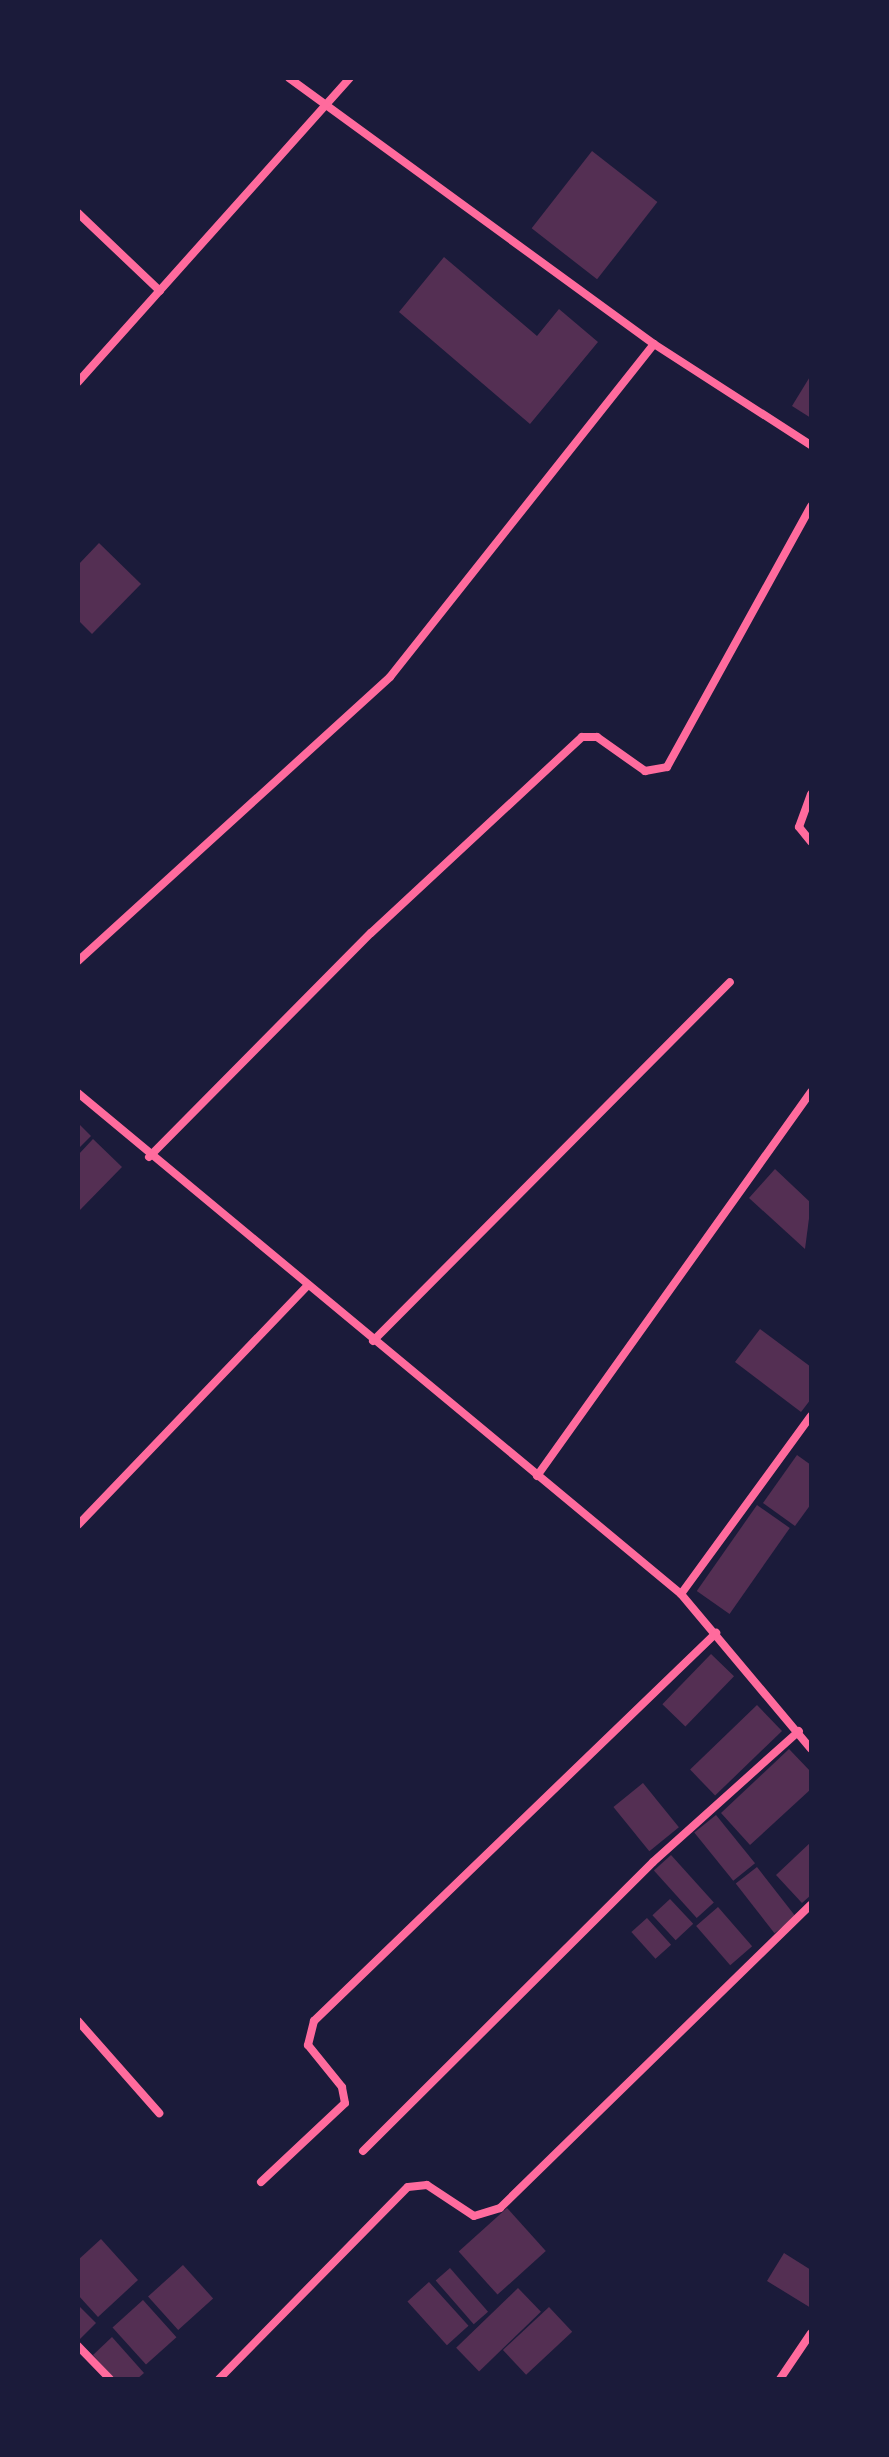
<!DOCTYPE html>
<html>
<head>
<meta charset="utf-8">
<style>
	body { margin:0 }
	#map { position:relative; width:889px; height:2457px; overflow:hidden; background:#1b1b3a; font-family:"Varela Round",sans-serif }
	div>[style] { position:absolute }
	.building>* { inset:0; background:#542f53; transform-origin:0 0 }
	.minor>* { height:8px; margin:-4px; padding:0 4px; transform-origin:4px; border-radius:4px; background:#ff6b9d }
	span { translate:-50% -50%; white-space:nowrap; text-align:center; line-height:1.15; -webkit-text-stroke:7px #1b1b3a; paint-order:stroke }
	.frame { position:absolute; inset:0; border:80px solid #1b1b3a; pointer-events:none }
</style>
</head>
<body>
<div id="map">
	<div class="building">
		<i style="left:592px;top:151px;width:83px;height:98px;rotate:38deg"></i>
		<i style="clip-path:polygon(444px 257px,537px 336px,559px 309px,598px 342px,530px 424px,399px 312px)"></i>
		<i style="clip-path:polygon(811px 375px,811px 418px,792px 406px)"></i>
		<i style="clip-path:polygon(99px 543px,141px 584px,92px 634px,78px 620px,78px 565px)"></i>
		<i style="clip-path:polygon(78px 1123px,91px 1136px,78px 1149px)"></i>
		<i style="clip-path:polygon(93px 1139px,122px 1167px,78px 1212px,78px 1155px)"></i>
		<i style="clip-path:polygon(775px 1169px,811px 1203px,805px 1249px,749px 1198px)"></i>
		<i style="clip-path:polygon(760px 1329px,811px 1367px,811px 1399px,801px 1412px,735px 1362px)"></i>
		<i style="clip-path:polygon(797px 1455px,811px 1465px,811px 1504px,795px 1526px,763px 1503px)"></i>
		<i style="left:757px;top:1505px;width:40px;height:105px;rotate:35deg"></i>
		<i style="left:711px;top:1654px;width:32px;height:70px;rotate:44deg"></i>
		<i style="left:757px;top:1705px;width:36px;height:93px;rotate:46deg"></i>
		<i style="clip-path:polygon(789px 1749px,811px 1772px,811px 1789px,750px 1845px,721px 1813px)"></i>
		<i style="left:643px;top:1783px;width:57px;height:38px;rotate:51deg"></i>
		<i style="left:716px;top:1815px;width:62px;height:28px;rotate:51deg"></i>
		<i style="clip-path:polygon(811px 1842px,811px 1895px,802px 1903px,776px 1875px)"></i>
		<i style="left:671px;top:1855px;width:64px;height:23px;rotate:48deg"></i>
		<i style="left:757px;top:1867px;width:63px;height:27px;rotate:52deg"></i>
		<i style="left:670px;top:1899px;width:34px;height:24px;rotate:47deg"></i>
		<i style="left:718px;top:1907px;width:52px;height:29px;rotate:49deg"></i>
		<i style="left:647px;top:1918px;width:36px;height:21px;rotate:48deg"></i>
		<i style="left:507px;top:2208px;width:58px;height:65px;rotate:48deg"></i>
		<i style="clip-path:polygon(101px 2239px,138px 2280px,98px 2317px,78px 2295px,78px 2260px)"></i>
		<i style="clip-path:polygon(784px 2253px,811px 2270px,811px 2308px,767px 2281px)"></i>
		<i style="left:183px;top:2265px;width:45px;height:47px;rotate:48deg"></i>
		<i style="left:450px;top:2268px;width:58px;height:19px;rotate:49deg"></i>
		<i style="left:429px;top:2282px;width:59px;height:29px;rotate:48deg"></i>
		<i style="left:518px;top:2288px;width:33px;height:86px;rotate:46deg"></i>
		<i style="left:143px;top:2300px;width:50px;height:41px;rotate:48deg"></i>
		<i style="clip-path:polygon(78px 2305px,96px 2323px,78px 2341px)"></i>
		<i style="left:549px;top:2307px;width:34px;height:63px;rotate:47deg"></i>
		<i style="clip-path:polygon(112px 2337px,144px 2373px,137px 2379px,114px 2379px,93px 2355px)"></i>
	</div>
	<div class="minor">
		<i style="left:289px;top:78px;width:452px;rotate:36.1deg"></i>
		<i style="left:654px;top:344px;width:187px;rotate:32.8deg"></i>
		<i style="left:78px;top:213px;width:113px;rotate:43.6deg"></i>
		<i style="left:78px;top:382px;width:408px;rotate:-48.2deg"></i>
		<i style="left:811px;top:794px;width:35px;rotate:110deg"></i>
		<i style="left:799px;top:827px;width:19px;rotate:51deg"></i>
		<i style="left:78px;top:961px;width:422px;rotate:-42.3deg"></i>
		<i style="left:390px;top:677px;width:425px;rotate:-51.6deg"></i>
		<i style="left:78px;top:1093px;width:784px;rotate:39.72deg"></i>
		<i style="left:681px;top:1594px;width:202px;rotate:50deg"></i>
		<i style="left:149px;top:1157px;width:315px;rotate:-45.3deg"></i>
		<i style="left:371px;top:933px;width:288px;rotate:-42.9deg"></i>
		<i style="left:582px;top:737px;width:15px"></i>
		<i style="left:597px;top:737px;width:59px;rotate:35.3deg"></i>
		<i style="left:645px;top:771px;width:22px;rotate:-10deg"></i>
		<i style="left:667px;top:767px;width:298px;rotate:-61.1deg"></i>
		<i style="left:373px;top:1341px;width:506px;rotate:-45.16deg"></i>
		<i style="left:537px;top:1476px;width:472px;rotate:-54.5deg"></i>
		<i style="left:78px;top:1525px;width:331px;rotate:-46.2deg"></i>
		<i style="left:681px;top:1594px;width:220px;rotate:-53.9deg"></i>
		<i style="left:78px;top:2021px;width:123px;rotate:48.6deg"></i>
		<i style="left:363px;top:2151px;width:409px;rotate:-44.9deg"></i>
		<i style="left:653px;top:1862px;width:196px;rotate:-41.9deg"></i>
		<i style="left:261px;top:2182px;width:115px;rotate:-43.2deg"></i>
		<i style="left:345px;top:2103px;width:16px;rotate:-101deg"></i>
		<i style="left:342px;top:2087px;width:54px;rotate:-129deg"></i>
		<i style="left:308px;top:2045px;width:25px;rotate:-76deg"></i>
		<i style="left:314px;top:2021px;width:559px;rotate:-43.98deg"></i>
		<i style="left:78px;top:2346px;width:46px;rotate:45.9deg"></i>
		<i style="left:219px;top:2379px;width:269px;rotate:-45.5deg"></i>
		<i style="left:408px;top:2187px;width:19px;rotate:-6deg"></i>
		<i style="left:427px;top:2185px;width:56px;rotate:33.4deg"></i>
		<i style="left:474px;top:2216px;width:27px;rotate:-17deg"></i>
		<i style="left:500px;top:2208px;width:434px;rotate:-44.3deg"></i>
		<i style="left:780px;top:2379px;width:55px;rotate:-56deg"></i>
	</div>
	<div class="frame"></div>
</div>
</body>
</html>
